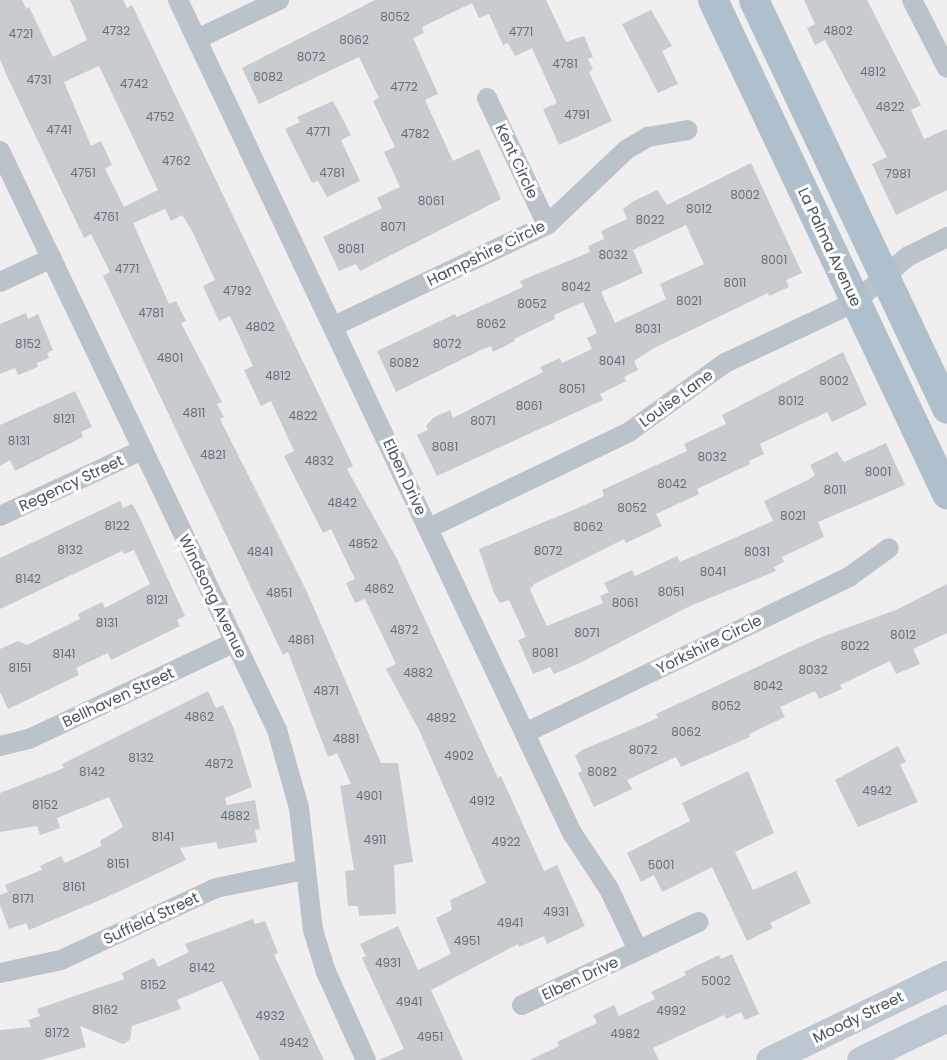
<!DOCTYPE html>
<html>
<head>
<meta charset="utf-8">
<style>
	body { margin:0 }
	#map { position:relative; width:947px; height:1060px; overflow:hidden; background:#f0eeee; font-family:Poppins,sans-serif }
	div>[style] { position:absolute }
	.building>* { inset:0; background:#c8cbd0 }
	.minor>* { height:20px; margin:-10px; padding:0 10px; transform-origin:10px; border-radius:10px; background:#bac3ca }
	.secondary>* { height:27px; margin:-13.5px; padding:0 13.5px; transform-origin:13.5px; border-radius:13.5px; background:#bcc7d1 }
	.primary>* { height:30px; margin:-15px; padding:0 15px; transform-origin:15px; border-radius:15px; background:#afbfcb }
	span { translate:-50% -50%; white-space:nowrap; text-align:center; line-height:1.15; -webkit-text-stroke:6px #fff; paint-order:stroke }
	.number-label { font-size:12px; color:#677078 }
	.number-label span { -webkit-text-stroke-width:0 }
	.street-label { font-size:15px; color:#47525a }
</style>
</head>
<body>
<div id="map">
	<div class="building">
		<i style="clip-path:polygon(evenodd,0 0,22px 0,26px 9px,29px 7px,53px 57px,87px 40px,70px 0,123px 0,127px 8px,132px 5px,353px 466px,347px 469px,397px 559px,498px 778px,501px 776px,544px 871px,557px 865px,585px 926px,547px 944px,544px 936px,519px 947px,518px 944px,431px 990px,463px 1060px,379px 1060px,404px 1049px,362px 958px,366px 956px,360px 944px,398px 926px,418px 970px,451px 954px,436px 918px,452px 910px,450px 900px,486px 883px,419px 730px,386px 669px,396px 664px,365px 599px,355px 603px,346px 583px,355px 579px,331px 529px,323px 533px,284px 456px,294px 451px,271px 401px,261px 406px,244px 370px,253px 366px,230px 316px,219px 321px,203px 286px,215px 280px,191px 229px,182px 215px,171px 221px,165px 209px,133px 223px,169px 304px,176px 301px,186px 321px,181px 323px,222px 402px,217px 404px,224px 417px,220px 419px,307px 592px,381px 763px,398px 763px,413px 862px,394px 865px,396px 914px,359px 916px,358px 906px,348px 906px,345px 871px,354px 870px,340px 786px,351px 784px,337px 753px,328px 757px,288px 652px,283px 655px,103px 276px,110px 272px,91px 234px,84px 238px,6px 74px,0 59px,0 0,99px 66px,158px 190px,124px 207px,105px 169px,112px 165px,101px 141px,91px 146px,64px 82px,99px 66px)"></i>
		<i style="clip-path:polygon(375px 0,546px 0,566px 42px,584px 36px,593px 57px,588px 59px,593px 69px,589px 72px,612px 121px,559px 145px,543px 109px,557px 103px,532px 48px,515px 56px,508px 43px,503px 45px,489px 14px,479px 18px,472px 3px,422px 27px,424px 33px,413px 38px,438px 94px,425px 100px,453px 161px,479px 149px,501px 199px,360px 271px,356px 264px,339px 271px,323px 237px,382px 208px,377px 198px,400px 187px,384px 152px,395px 147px,373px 101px,379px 98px,359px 57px,259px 104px,242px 68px)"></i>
		<i style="clip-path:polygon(804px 0,867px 0,921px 105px,911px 110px,924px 139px,947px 129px,947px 190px,896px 215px,872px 164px,887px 157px,825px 40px,815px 45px,807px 28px,815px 24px)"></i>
		<i style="clip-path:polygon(651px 10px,672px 46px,662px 51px,678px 84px,658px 93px,622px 24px)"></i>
		<i style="clip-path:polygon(333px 101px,351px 135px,341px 140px,360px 181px,327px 197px,318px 181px,312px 183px,285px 129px,300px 122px,297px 117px)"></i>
		<i style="clip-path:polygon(evenodd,751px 163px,802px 273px,786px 280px,789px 287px,769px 296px,768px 293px,654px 348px,634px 361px,638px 370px,624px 377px,626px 381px,600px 394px,603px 400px,437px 476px,417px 435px,428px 430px,426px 426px,433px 418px,450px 410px,453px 418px,543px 372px,540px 367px,560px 358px,562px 363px,592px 349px,587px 338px,597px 333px,583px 302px,554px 315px,555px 319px,514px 339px,515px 341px,493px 352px,491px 346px,481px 350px,396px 392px,377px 351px,455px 314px,457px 317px,523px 287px,520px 281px,590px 252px,588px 246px,604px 239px,601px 231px,627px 219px,623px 209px,632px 202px,657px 190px,667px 205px,751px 163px,686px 225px,704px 264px,660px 284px,666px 299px,615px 323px,601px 292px,643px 273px,633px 250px,686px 225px)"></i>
		<i style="clip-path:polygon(26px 313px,28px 319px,38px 314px,53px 350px,47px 353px,49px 358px,37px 363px,38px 367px,18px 375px,15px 368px,0 374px,0 324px)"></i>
		<i style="clip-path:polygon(843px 352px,867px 405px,832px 422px,827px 412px,760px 444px,764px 454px,749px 461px,750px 464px,697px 489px,699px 494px,656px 514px,662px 526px,626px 543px,624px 539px,534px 584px,530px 590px,547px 626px,603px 603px,600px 596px,609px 592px,604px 583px,632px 570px,635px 576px,677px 556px,680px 562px,773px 521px,764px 501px,808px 480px,815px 475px,810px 465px,837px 452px,844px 462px,886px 443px,905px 485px,818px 522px,824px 537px,782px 557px,784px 562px,774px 567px,776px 571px,690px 606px,580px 663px,554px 674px,550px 667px,533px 674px,518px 640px,526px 637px,509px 600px,500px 603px,494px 593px,479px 549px,578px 508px,604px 496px,602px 490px,687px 451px,684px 444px,726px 424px,722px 415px)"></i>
		<i style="clip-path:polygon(75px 391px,92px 427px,81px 432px,83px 437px,15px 471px,10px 460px,0 466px,0 425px)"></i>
		<i style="clip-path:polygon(120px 501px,123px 508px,132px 504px,137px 512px,185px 616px,177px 620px,180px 626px,111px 660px,108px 653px,76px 668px,79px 675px,8px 709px,0 692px,0 649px,18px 641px,27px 645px,80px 619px,78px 614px,102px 602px,105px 608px,150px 584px,134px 550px,124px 554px,122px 551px,0 609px,0 558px)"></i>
		<i style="clip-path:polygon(947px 584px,947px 633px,913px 649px,920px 664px,896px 674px,890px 661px,840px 685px,842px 689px,819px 699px,815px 691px,780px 707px,785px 717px,749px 734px,750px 737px,681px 767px,676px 757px,627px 780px,632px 789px,594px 807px,578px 773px,582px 771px,575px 756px,582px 750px,658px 718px,656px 714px,819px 638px,896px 610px)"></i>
		<i style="clip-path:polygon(208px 691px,216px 708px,223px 705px,234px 729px,252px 787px,225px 798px,227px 805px,255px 800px,260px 829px,255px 830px,257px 842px,218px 849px,216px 842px,180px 848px,186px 860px,105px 898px,29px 930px,26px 923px,9px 929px,0 905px,0 895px,8px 892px,5px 885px,42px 870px,40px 866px,61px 856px,65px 863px,101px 846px,100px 841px,123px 827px,109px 797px,57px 818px,60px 828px,40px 835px,37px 826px,0 832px,0 793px,64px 768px,62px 764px)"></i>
		<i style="clip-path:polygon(898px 746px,906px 762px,900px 765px,918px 802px,858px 827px,835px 780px)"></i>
		<i style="clip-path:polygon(748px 771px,774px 833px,735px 852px,753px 890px,796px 871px,811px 903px,770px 923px,773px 928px,747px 941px,712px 867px,662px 892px,654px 875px,641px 882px,627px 853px,690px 821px,682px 803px)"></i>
		<i style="clip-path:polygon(253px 919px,255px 924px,265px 921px,278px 953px,274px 955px,324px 1060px,260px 1060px,222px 981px,177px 1000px,181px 1009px,132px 1026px,130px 1040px,123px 1044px,80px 1026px,86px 1047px,41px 1060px,0 1060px,0 1030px,31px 1027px,28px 1020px,40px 1016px,37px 1009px,124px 979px,122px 973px,154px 958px,158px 967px,189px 952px,185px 944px)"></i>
		<i style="clip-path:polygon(732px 954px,759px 1014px,745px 1020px,741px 1012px,726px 1019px,724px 1015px,653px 1048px,659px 1060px,530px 1060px,559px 1046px,557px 1042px,597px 1023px,593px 1015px,614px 1005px,619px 1016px,655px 999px,651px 992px,686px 975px,684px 972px,719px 955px,721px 959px)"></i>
	</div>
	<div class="minor">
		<i style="left:178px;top:0;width:921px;rotate:64.69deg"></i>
		<i style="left:572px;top:833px;width:67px;rotate:56.5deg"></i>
		<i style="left:609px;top:889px;width:68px;rotate:64.6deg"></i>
		<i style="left:912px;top:0;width:76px;rotate:62.8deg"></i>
		<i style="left:197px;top:39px;width:91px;rotate:-25.4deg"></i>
		<i style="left:487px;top:98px;width:140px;rotate:64.7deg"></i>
		<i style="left:0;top:151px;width:642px;rotate:64.43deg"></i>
		<i style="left:277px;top:730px;width:81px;rotate:74.2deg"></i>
		<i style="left:299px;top:808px;width:123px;rotate:83.5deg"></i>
		<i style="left:313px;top:930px;width:44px;rotate:72.8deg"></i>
		<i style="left:326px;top:972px;width:97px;rotate:65.6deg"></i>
		<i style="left:0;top:282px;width:57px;rotate:-24.8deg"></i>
		<i style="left:334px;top:326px;width:236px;rotate:-25.4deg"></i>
		<i style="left:547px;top:225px;width:109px;rotate:-43.5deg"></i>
		<i style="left:626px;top:150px;width:26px;rotate:-31deg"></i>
		<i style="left:648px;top:137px;width:40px;rotate:-10deg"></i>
		<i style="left:0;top:516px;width:157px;rotate:-24.9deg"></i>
		<i style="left:429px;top:528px;width:222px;rotate:-25.6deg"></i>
		<i style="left:629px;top:432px;width:118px;rotate:-35.7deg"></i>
		<i style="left:725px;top:363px;width:144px;rotate:-25.1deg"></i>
		<i style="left:855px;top:302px;width:69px;rotate:-40.9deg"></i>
		<i style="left:907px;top:257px;width:45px;rotate:-26.6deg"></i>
		<i style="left:525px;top:733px;width:360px;rotate:-25.7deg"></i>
		<i style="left:849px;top:577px;width:49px;rotate:-35.9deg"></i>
		<i style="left:0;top:746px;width:30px;rotate:-14deg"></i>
		<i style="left:29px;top:739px;width:228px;rotate:-25.2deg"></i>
		<i style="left:0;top:973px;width:62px;rotate:-12deg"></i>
		<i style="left:61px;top:960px;width:171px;rotate:-24.9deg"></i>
		<i style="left:216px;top:888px;width:90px;rotate:-11.6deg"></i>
		<i style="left:522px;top:1005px;width:195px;rotate:-25.2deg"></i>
	</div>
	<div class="secondary">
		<i style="left:769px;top:1060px;width:198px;rotate:-25.8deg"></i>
		<i style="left:860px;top:1060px;width:97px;rotate:-25.8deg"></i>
	</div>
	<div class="primary">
		<i style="left:713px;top:0;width:547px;rotate:64.65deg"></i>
		<i style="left:754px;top:0;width:452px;rotate:64.7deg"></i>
	</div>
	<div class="number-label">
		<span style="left:395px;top:17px">8052</span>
		<span style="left:116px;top:31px">4732</span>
		<span style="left:838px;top:31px">4802</span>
		<span style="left:521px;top:32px">4771</span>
		<span style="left:21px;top:34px">4721</span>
		<span style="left:354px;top:40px">8062</span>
		<span style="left:311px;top:57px">8072</span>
		<span style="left:565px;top:64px">4781</span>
		<span style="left:873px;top:72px">4812</span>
		<span style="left:268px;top:77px">8082</span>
		<span style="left:39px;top:80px">4731</span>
		<span style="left:134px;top:84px">4742</span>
		<span style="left:404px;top:87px">4772</span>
		<span style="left:890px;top:107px">4822</span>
		<span style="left:577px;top:115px">4791</span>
		<span style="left:160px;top:117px">4752</span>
		<span style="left:59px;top:130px">4741</span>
		<span style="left:318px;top:132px">4771</span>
		<span style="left:415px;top:134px">4782</span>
		<span style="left:176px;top:161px">4762</span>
		<span style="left:83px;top:173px">4751</span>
		<span style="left:332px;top:173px">4781</span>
		<span style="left:898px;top:174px">7981</span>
		<span style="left:745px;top:195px">8002</span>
		<span style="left:431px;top:201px">8061</span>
		<span style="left:699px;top:209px">8012</span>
		<span style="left:106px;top:217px">4761</span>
		<span style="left:650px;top:220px">8022</span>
		<span style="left:393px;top:227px">8071</span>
		<span style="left:351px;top:249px">8081</span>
		<span style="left:613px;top:255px">8032</span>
		<span style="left:774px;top:260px">8001</span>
		<span style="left:127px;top:269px">4771</span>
		<span style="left:735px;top:283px">8011</span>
		<span style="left:576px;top:287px">8042</span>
		<span style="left:237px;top:291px">4792</span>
		<span style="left:689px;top:301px">8021</span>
		<span style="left:532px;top:304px">8052</span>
		<span style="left:151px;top:313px">4781</span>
		<span style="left:491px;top:324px">8062</span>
		<span style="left:260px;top:327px">4802</span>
		<span style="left:648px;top:329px">8031</span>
		<span style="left:28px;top:344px">8152</span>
		<span style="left:447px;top:344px">8072</span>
		<span style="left:170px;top:358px">4801</span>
		<span style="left:612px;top:361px">8041</span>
		<span style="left:404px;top:363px">8082</span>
		<span style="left:278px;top:376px">4812</span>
		<span style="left:834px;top:381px">8002</span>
		<span style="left:572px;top:389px">8051</span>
		<span style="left:791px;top:401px">8012</span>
		<span style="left:529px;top:406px">8061</span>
		<span style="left:194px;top:413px">4811</span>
		<span style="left:303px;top:416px">4822</span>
		<span style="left:64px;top:419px">8121</span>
		<span style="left:483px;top:421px">8071</span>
		<span style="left:19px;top:441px">8131</span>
		<span style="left:445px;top:447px">8081</span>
		<span style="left:213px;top:455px">4821</span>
		<span style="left:712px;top:457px">8032</span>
		<span style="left:319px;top:461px">4832</span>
		<span style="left:878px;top:472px">8001</span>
		<span style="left:672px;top:484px">8042</span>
		<span style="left:835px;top:490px">8011</span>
		<span style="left:342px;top:503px">4842</span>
		<span style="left:632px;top:508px">8052</span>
		<span style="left:793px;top:516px">8021</span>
		<span style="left:117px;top:526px">8122</span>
		<span style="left:588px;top:527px">8062</span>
		<span style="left:363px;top:544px">4852</span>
		<span style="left:70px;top:550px">8132</span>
		<span style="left:548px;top:551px">8072</span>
		<span style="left:260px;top:552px">4841</span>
		<span style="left:757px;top:552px">8031</span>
		<span style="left:713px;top:572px">8041</span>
		<span style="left:28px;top:579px">8142</span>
		<span style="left:379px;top:589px">4862</span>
		<span style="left:671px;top:592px">8051</span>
		<span style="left:279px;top:593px">4851</span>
		<span style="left:157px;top:600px">8121</span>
		<span style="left:625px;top:603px">8061</span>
		<span style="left:107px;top:623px">8131</span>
		<span style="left:404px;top:630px">4872</span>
		<span style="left:587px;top:633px">8071</span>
		<span style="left:903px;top:635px">8012</span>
		<span style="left:301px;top:640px">4861</span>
		<span style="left:855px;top:646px">8022</span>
		<span style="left:545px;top:653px">8081</span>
		<span style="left:64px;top:654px">8141</span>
		<span style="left:20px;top:668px">8151</span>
		<span style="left:813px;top:670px">8032</span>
		<span style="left:418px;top:673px">4882</span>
		<span style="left:768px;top:686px">8042</span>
		<span style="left:326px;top:691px">4871</span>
		<span style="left:726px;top:706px">8052</span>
		<span style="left:199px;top:717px">4862</span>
		<span style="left:441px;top:718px">4892</span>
		<span style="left:686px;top:732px">8062</span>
		<span style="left:346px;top:739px">4881</span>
		<span style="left:643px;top:750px">8072</span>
		<span style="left:459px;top:756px">4902</span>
		<span style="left:141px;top:758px">8132</span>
		<span style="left:219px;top:764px">4872</span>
		<span style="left:92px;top:772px">8142</span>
		<span style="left:602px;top:772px">8082</span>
		<span style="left:877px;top:791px">4942</span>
		<span style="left:369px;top:796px">4901</span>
		<span style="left:482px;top:801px">4912</span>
		<span style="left:45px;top:805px">8152</span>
		<span style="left:235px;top:816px">4882</span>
		<span style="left:163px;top:837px">8141</span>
		<span style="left:375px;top:840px">4911</span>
		<span style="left:506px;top:842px">4922</span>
		<span style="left:118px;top:864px">8151</span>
		<span style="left:661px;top:865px">5001</span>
		<span style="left:74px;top:887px">8161</span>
		<span style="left:23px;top:899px">8171</span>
		<span style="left:556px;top:912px">4931</span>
		<span style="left:510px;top:923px">4941</span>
		<span style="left:467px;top:941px">4951</span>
		<span style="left:388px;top:963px">4931</span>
		<span style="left:202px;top:968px">8142</span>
		<span style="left:716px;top:981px">5002</span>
		<span style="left:153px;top:985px">8152</span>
		<span style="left:409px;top:1002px">4941</span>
		<span style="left:105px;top:1010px">8162</span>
		<span style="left:671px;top:1011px">4992</span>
		<span style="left:270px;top:1016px">4932</span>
		<span style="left:57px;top:1033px">8172</span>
		<span style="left:625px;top:1034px">4982</span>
		<span style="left:430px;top:1037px">4951</span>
		<span style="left:294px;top:1043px">4942</span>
	</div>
	<div class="street-label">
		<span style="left:517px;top:161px;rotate:65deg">Kent Circle</span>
		<span style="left:830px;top:247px;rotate:65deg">La Palma Avenue</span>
		<span style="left:486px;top:253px;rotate:-26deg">Hampshire Circle</span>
		<span style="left:676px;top:398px;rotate:-36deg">Louise Lane</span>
		<span style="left:405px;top:477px;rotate:65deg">Elben Drive</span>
		<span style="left:71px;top:483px;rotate:-25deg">Regency Street</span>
		<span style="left:213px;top:596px;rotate:64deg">Windsong Avenue</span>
		<span style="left:709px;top:644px;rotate:-26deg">Yorkshire Circle</span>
		<span style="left:118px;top:697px;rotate:-25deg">Bellhaven Street</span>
		<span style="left:151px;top:918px;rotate:-25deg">Suffield Street</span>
		<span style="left:580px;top:978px;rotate:-25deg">Elben Drive</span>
		<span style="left:858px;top:1017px;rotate:-26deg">Moody Street</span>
	</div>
</div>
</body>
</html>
